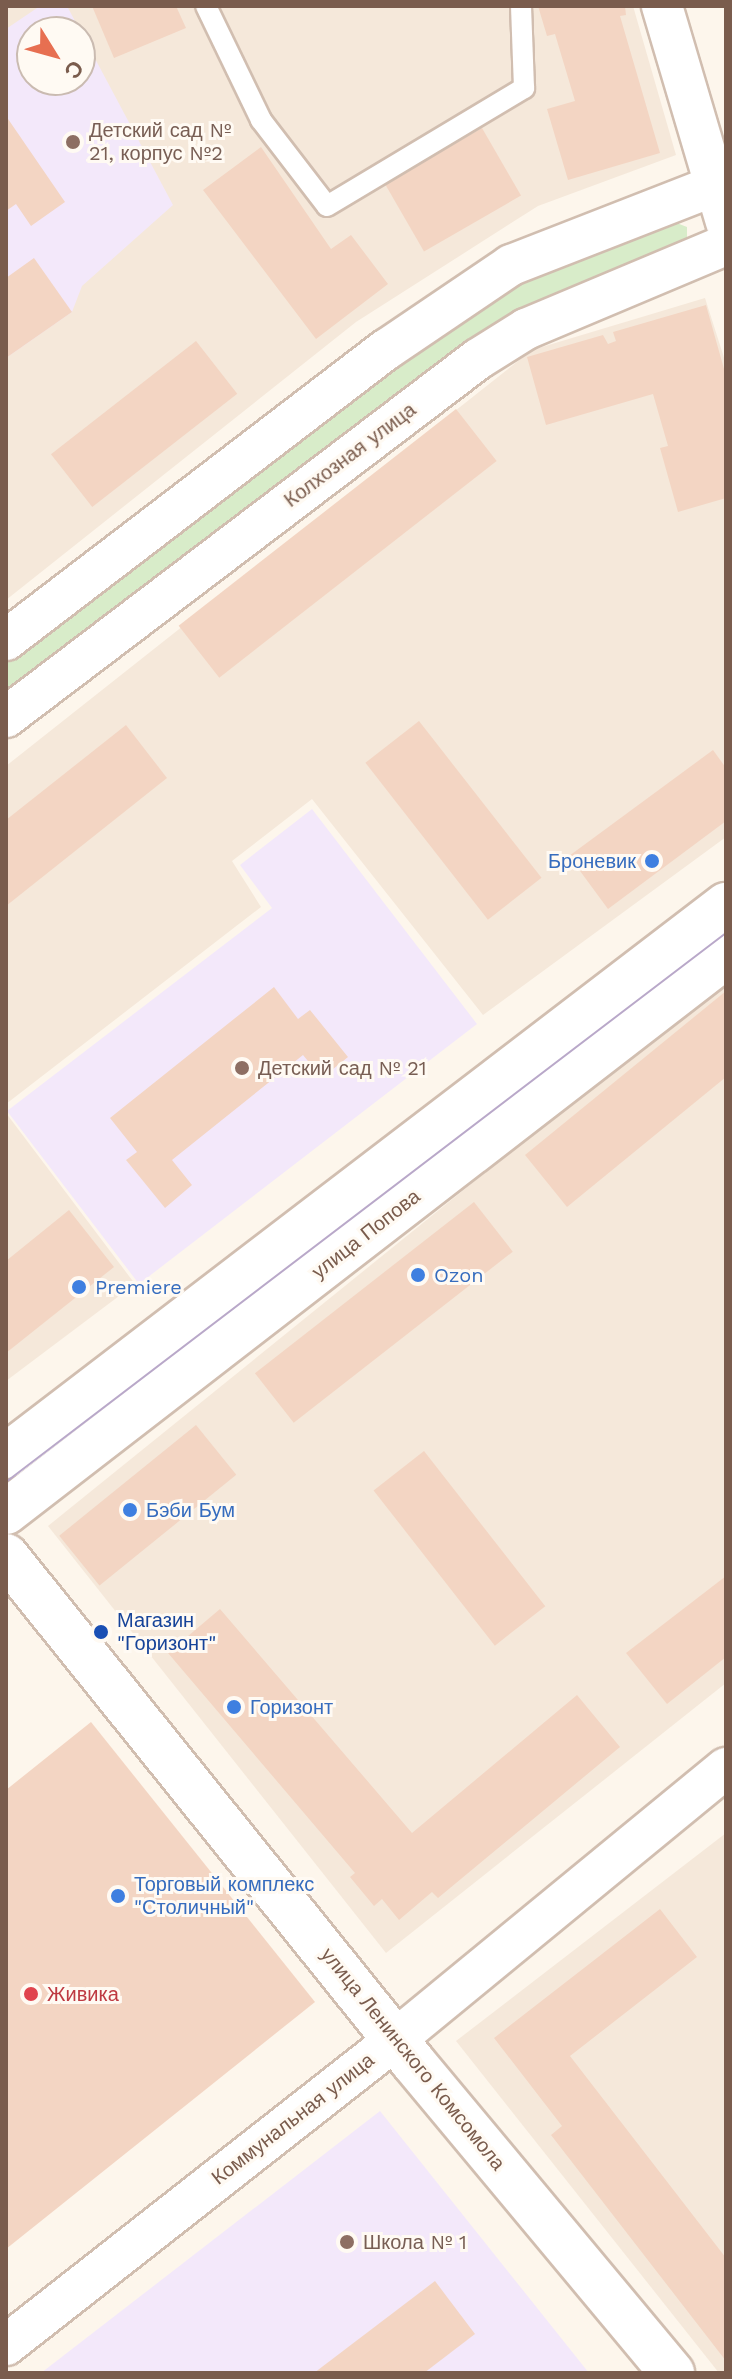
<!DOCTYPE html>
<html>
<head>
<meta charset="utf-8">
<style>
	body { margin:0 }
	#map { position:relative; width:732px; height:2379px; overflow:hidden; background:#fdf6ec; font-family:"Work Sans",sans-serif }
	div>[style] { position:absolute }
	.residential>* { inset:0; background:#f5e8da }
	.education>* { inset:0; background:#f3e8fa }
	.green>* { inset:0; background:#d8ecc9 }
	.building>* { inset:0; background:#f3d5c3; transform-origin:0 0 }
	.roads { filter:drop-shadow(2px 0 #d1beb0) drop-shadow(-2px 0 #d1beb0) drop-shadow(0 2px #d1beb0) drop-shadow(0 -2px #d1beb0) }
	.service>* { height:20px; margin:-10px; padding:0 10px; transform-origin:10px; border-radius:10px; background:#fff }
	.minor>* { height:40px; margin:-20px; padding:0 20px; transform-origin:20px; border-radius:20px; background:#fff }
	.tertiary>* { height:44px; margin:-22px; padding:0 22px; transform-origin:22px; border-radius:22px; background:#fff }
	.tram>* { height:2px; margin:-1px; padding:0 1px; transform-origin:1px; border-radius:1px; background:#b9a8c9 }
	.dots>* { width:22px; height:22px; translate:-50% -50%; box-sizing:border-box; border:4px solid #fffaf3; border-radius:50% }
	span { translate:-50% -50%; white-space:nowrap; text-align:center; line-height:1.15; -webkit-text-stroke:6px #fffaf3; paint-order:stroke }
	.education-label { font-size:20px; color:#785e54 }
	.left { translate:0 -50%; text-align:left }
	.street-label { font-size:20px; color:#7a5c4d }
	.shop-label { font-size:20px; color:#366cbe }
	.right { translate:-100% -50%; text-align:right }
	.transit-label { font-size:20px; color:#164399 }
	.health-label { font-size:20px; color:#be3a42 }
	.frame { position:absolute; inset:0; border:8px solid #7a5c4d; pointer-events:none }
	.north { position:absolute; left:16px; top:16px; width:80px; height:80px; box-sizing:border-box; background:#fffaf3; border:2px solid #cabbb1; border-radius:50%; rotate:127deg; font-size:22px; font-weight:700; line-height:32px; text-align:center; color:#7a5c4d }
	.north::after { content:''; display:block; margin:auto; width:28px; height:36px; background:#e76f51; clip-path:polygon(50% 0,100% 100%,50% 72%,0 100%) }
</style>
</head>
<body>
<div id="map">
	<div class="residential">
		<i style="clip-path:polygon(evenodd,6px 6px,633px 6px,676px 155px,538px 206px,356px 322px,6px 600px,6px 6px,32px 32px,80px 32px,80px 80px,32px 80px,32px 32px)"></i>
		<i style="clip-path:polygon(705px 298px,726px 364px,726px 837px,483px 1015px,312px 799px,232px 861px,261px 907px,6px 1104px,6px 766px,532px 350px)"></i>
		<i style="clip-path:polygon(726px 978px,726px 1683px,386px 1953px,48px 1526px)"></i>
		<i style="clip-path:polygon(6px 1113px,135px 1284px,6px 1381px)"></i>
		<i style="clip-path:polygon(726px 1833px,726px 2373px,719px 2373px,456px 2041px)"></i>
	</div>
	<div class="education">
		<i style="clip-path:polygon(evenodd,40px 6px,67px 6px,173px 205px,82px 286px,72px 312px,6px 358px,6px 29px,40px 6px,32px 32px,80px 32px,80px 80px,32px 80px,32px 32px)"></i>
		<i style="clip-path:polygon(312px 809px,477px 1024px,139px 1284px,7px 1111px,272px 908px,240px 865px)"></i>
		<i style="clip-path:polygon(380px 2111px,589px 2373px,41px 2373px)"></i>
	</div>
	<div class="green">
		<i style="clip-path:polygon(669px 220px,687px 227px,687px 246px,530px 314px,6px 702px,6px 664px,441px 330px,525px 281px)"></i>
	</div>
	<div class="building">
		<i style="clip-path:polygon(92px 6px,176px 6px,186px 28px,114px 58px)"></i>
		<i style="clip-path:polygon(538px 6px,625px 6px,626px 15px,620px 16px,660px 153px,568px 180px,547px 109px,575px 101px,555px 34px,547px 36px)"></i>
		<i style="clip-path:polygon(6px 116px,65px 202px,31px 226px,16px 204px,6px 211px)"></i>
		<i style="left:482px;top:128px;width:78px;height:112px;rotate:60deg"></i>
		<i style="clip-path:polygon(261px 147px,331px 249px,351px 235px,388px 284px,316px 339px,203px 190px)"></i>
		<i style="clip-path:polygon(34px 258px,72px 312px,6px 358px,6px 278px)"></i>
		<i style="clip-path:polygon(706px 305px,726px 376px,726px 498px,678px 512px,660px 448px,668px 446px,653px 394px,546px 425px,527px 357px,603px 335px,608px 344px,616px 341px,613px 332px)"></i>
		<i style="left:196px;top:341px;width:67px;height:184px;rotate:52deg"></i>
		<i style="left:456px;top:409px;width:66px;height:352px;rotate:52deg"></i>
		<i style="left:419px;top:721px;width:199px;height:68px;rotate:52deg"></i>
		<i style="clip-path:polygon(126px 725px,167px 778px,6px 906px,6px 820px)"></i>
		<i style="clip-path:polygon(713px 750px,726px 768px,726px 821px,608px 909px,569px 856px)"></i>
		<i style="clip-path:polygon(274px 987px,298px 1019px,310px 1010px,348px 1057px,322px 1078px,303px 1055px,172px 1160px,192px 1185px,165px 1208px,126px 1160px,137px 1152px,110px 1118px)"></i>
		<i style="clip-path:polygon(726px 991px,726px 1077px,567px 1207px,525px 1155px)"></i>
		<i style="left:474px;top:1202px;width:63px;height:278px;rotate:52deg"></i>
		<i style="clip-path:polygon(69px 1210px,114px 1267px,6px 1353px,6px 1261px)"></i>
		<i style="left:196px;top:1425px;width:64px;height:176px;rotate:51deg"></i>
		<i style="left:424px;top:1451px;width:197px;height:64px;rotate:52deg"></i>
		<i style="clip-path:polygon(726px 1576px,726px 1657px,667px 1704px,626px 1653px)"></i>
		<i style="clip-path:polygon(220px 1609px,412px 1833px,577px 1695px,620px 1747px,438px 1898px,432px 1892px,399px 1920px,382px 1899px,374px 1906px,350px 1877px,355px 1873px,168px 1653px)"></i>
		<i style="clip-path:polygon(91px 1722px,315px 2002px,6px 2249px,6px 1790px)"></i>
		<i style="clip-path:polygon(660px 1909px,697px 1957px,570px 2056px,726px 2258px,726px 2361px,551px 2135px,562px 2126px,494px 2038px)"></i>
		<i style="clip-path:polygon(435px 2281px,475px 2334px,424px 2373px,314px 2373px)"></i>
	</div>
	<div class="roads">
		<div class="service">
			<i style="left:206px;top:6px;width:127px;rotate:64.2deg"></i>
			<i style="left:261px;top:120px;width:108px;rotate:52.5deg"></i>
			<i style="left:327px;top:206px;width:230px;rotate:-30.9deg"></i>
			<i style="left:524px;top:88px;width:82px;rotate:-92.1deg"></i>
		</div>
		<div class="minor">
			<i style="left:662px;top:6px;width:225px;rotate:73.5deg"></i>
			<i style="left:6px;top:640px;width:479px;rotate:-37.4deg"></i>
			<i style="left:387px;top:349px;width:150px;rotate:-34.1deg"></i>
			<i style="left:511px;top:265px;width:231px;rotate:-21.3deg"></i>
			<i style="left:6px;top:717px;width:592px;rotate:-37.18deg"></i>
			<i style="left:478px;top:359px;width:57px;rotate:-32deg"></i>
			<i style="left:526px;top:329px;width:217px;rotate:-22.8deg"></i>
			<i style="left:6px;top:2345px;width:496px;rotate:-38.1deg"></i>
			<i style="left:396px;top:2039px;width:427px;rotate:-39.4deg"></i>
		</div>
		<div class="tertiary">
			<i style="left:6px;top:1456px;width:907px;rotate:-37.43deg"></i>
			<i style="left:6px;top:1512px;width:910px;rotate:-37.68deg"></i>
			<i style="left:6px;top:1556px;width:649px;rotate:51.19deg"></i>
			<i style="left:413px;top:2062px;width:405px;rotate:50.2deg"></i>
		</div>
	</div>
	<div class="tram">
		<i style="left:6px;top:1482px;width:905px;rotate:-37.33deg"></i>
	</div>
	<div class="dots">
		<i style="left:73px;top:142px;background:#8d6e63"></i>
		<i style="left:652px;top:861px;background:#3f7fe0"></i>
		<i style="left:242px;top:1068px;background:#8d6e63"></i>
		<i style="left:418px;top:1275px;background:#3f7fe0"></i>
		<i style="left:79px;top:1287px;background:#3f7fe0"></i>
		<i style="left:130px;top:1510px;background:#3f7fe0"></i>
		<i style="left:101px;top:1632px;background:#1a4fb4"></i>
		<i style="left:234px;top:1707px;background:#3f7fe0"></i>
		<i style="left:118px;top:1896px;background:#3f7fe0"></i>
		<i style="left:31px;top:1994px;background:#e0444e"></i>
		<i style="left:347px;top:2242px;background:#8d6e63"></i>
	</div>
	<div class="education-label">
		<span class="left" style="left:89px;top:142px">Детский сад №<br>21, корпус №2</span>
		<span class="left" style="left:258px;top:1068px">Детский сад № 21</span>
		<span class="left" style="left:363px;top:2242px">Школа № 1</span>
	</div>
	<div class="street-label">
		<span style="left:350px;top:455px;rotate:-37deg">Колхозная улица</span>
		<span style="left:366px;top:1234px;rotate:-38deg">улица Попова</span>
		<span style="left:413px;top:2059px;rotate:51deg">улица Ленинского Комсомола</span>
		<span style="left:293px;top:2119px;rotate:-38deg">Коммунальная улица</span>
	</div>
	<div class="shop-label">
		<span class="right" style="left:636px;top:861px">Броневик</span>
		<span class="left" style="left:434px;top:1275px">Ozon</span>
		<span class="left" style="left:95px;top:1287px">Premiere</span>
		<span class="left" style="left:146px;top:1510px">Бэби Бум</span>
		<span class="left" style="left:250px;top:1707px">Горизонт</span>
		<span class="left" style="left:134px;top:1896px">Торговый комплекс<br>"Столичный"</span>
	</div>
	<div class="transit-label">
		<span class="left" style="left:117px;top:1632px">Магазин<br>"Горизонт"</span>
	</div>
	<div class="health-label">
		<span class="left" style="left:47px;top:1994px">Живика</span>
	</div>
	<div class="frame"></div>
	<div class="north">С</div>
</div>
</body>
</html>
